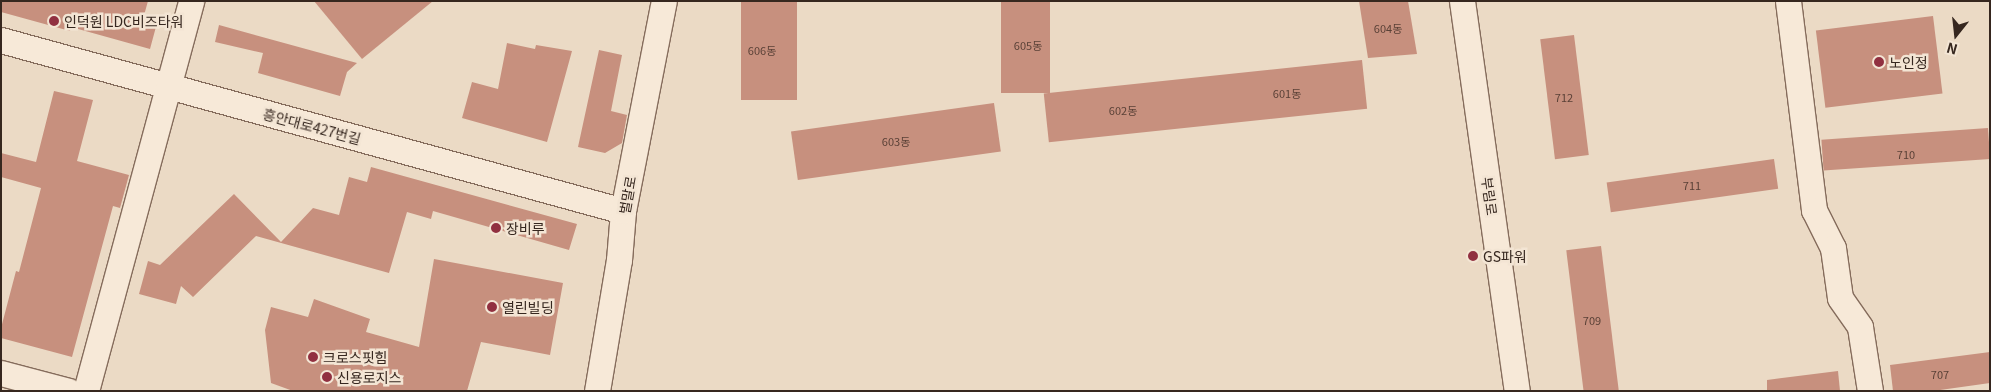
<!DOCTYPE html>
<html>
<head>
<meta charset="utf-8">
<style>
	body { margin:0 }
	#map { position:relative; width:1991px; height:392px; overflow:hidden; background:#ebdac5; font-family:Georgia,"Noto Sans KR",serif }
	div>[style] { position:absolute }
	.building>* { inset:0; background:#c7907e; transform-origin:0 0 }
	.roads { filter:drop-shadow(1px 0 #856c5c) drop-shadow(-1px 0 #856c5c) drop-shadow(0 1px #856c5c) drop-shadow(0 -1px #856c5c) }
	.minor>* { height:25px; margin:-12.5px; padding:0 12.5px; transform-origin:12.5px; border-radius:12.5px; background:#f7e9d8 }
	.dots>* { width:14px; height:14px; translate:-50% -50%; box-sizing:border-box; border:2px solid #f3e5d4; border-radius:50% }
	span { translate:-50% -50%; white-space:nowrap; text-align:center; line-height:1.15; -webkit-text-stroke:5px #f3e5d4; paint-order:stroke }
	.number-label { font-size:11px; color:#5a4137 }
	.number-label span { -webkit-text-stroke-width:0 }
	.poi-label { font-size:14px; color:#36271f }
	.left { translate:0 -50%; text-align:left }
	.street-label { font-size:14px; color:#36271f }
	.frame { position:absolute; inset:0; border:2px solid #36271f; pointer-events:none }
	.north { position:absolute; left:1931px; top:10px; width:50px; height:50px; -webkit-text-stroke:4px #f3e5d4; paint-order:stroke; rotate:196deg; font-size:14px; font-weight:700; line-height:20px; text-align:center; color:#36271f }
	.north::after { content:''; display:block; margin:auto; width:18px; height:22px; background:#36271f; clip-path:polygon(50% 0,100% 100%,50% 72%,0 100%) }
</style>
</head>
<body>
<div id="map">
	<div class="building">
		<i style="clip-path:polygon(1px 1px,148px 1px,143px 19px,157px 23px,150px 49px,71px 27px,70px 31px,1px 12px)"></i>
		<i style="clip-path:polygon(314px 1px,433px 1px,362px 59px)"></i>
		<i style="left:741px;top:1px;width:56px;height:99px"></i>
		<i style="left:1001px;top:1px;width:49px;height:92px"></i>
		<i style="clip-path:polygon(1359px 1px,1408px 1px,1417px 54px,1368px 58px)"></i>
		<i style="left:1933px;top:16px;width:78px;height:118px;rotate:83deg"></i>
		<i style="clip-path:polygon(219px 25px,357px 63px,347px 72px,340px 96px,258px 73px,263px 53px,215px 42px)"></i>
		<i style="left:1574px;top:35px;width:121px;height:34px;rotate:83deg"></i>
		<i style="clip-path:polygon(507px 43px,535px 49px,536px 45px,572px 51px,547px 142px,462px 118px,472px 82px,498px 89px)"></i>
		<i style="clip-path:polygon(599px 50px,622px 55px,611px 111px,627px 115px,622px 143px,605px 153px,578px 147px)"></i>
		<i style="left:1362px;top:60px;width:49px;height:320px;rotate:84deg"></i>
		<i style="clip-path:polygon(54px 91px,93px 100px,77px 161px,129px 175px,120px 208px,113px 206px,72px 357px,1px 338px,1px 328px,16px 271px,19px 272px,41px 188px,1px 177px,1px 153px,36px 162px)"></i>
		<i style="left:994px;top:103px;width:49px;height:205px;rotate:82deg"></i>
		<i style="left:1988px;top:128px;width:31px;height:167px;rotate:86deg"></i>
		<i style="left:1774px;top:159px;width:30px;height:169px;rotate:82deg"></i>
		<i style="clip-path:polygon(371px 167px,577px 224px,569px 250px,433px 211px,431px 219px,407px 212px,389px 273px,256px 236px,193px 297px,181px 286px,176px 304px,139px 294px,148px 261px,160px 265px,234px 194px,281px 242px,313px 208px,339px 215px,349px 177px,367px 182px)"></i>
		<i style="left:1601px;top:246px;width:146px;height:35px;rotate:83deg"></i>
		<i style="clip-path:polygon(434px 259px,563px 283px,550px 355px,481px 342px,467px 391px,293px 391px,271px 383px,265px 330px,271px 307px,308px 317px,314px 299px,370px 319px,366px 332px,419px 347px)"></i>
		<i style="clip-path:polygon(1990px 352px,1990px 383px,1933px 391px,1893px 391px,1890px 365px)"></i>
		<i style="clip-path:polygon(1838px 371px,1840px 391px,1767px 391px,1767px 380px)"></i>
	</div>
	<div class="roads">
		<div class="minor">
			<i style="left:1462px;top:1px;width:394px;rotate:82deg"></i>
			<i style="left:1788px;top:1px;width:211px;rotate:82.9deg"></i>
			<i style="left:1814px;top:210px;width:42px;rotate:63.4deg"></i>
			<i style="left:1833px;top:248px;width:50px;rotate:82deg"></i>
			<i style="left:1840px;top:298px;width:35px;rotate:55deg"></i>
			<i style="left:1860px;top:327px;width:65px;rotate:81.1deg"></i>
			<i style="left:1px;top:40px;width:645px;rotate:15.37deg"></i>
			<i style="left:1px;top:373px;width:70px;rotate:14.8deg"></i>
			<i style="left:86px;top:391px;width:404px;rotate:-74.9deg"></i>
			<i style="left:597px;top:391px;width:133px;rotate:-80.5deg"></i>
			<i style="left:619px;top:260px;width:49px;rotate:-85.3deg"></i>
			<i style="left:623px;top:211px;width:214px;rotate:-79deg"></i>
		</div>
	</div>
	<div class="dots">
		<i style="left:54px;top:21px;background:#913040"></i>
		<i style="left:1879px;top:62px;background:#913040"></i>
		<i style="left:496px;top:228px;background:#913040"></i>
		<i style="left:1473px;top:256px;background:#913040"></i>
		<i style="left:492px;top:307px;background:#913040"></i>
		<i style="left:313px;top:357px;background:#913040"></i>
		<i style="left:327px;top:377px;background:#913040"></i>
	</div>
	<div class="number-label">
		<span style="left:1388px;top:28px">604동</span>
		<span style="left:1028px;top:45px">605동</span>
		<span style="left:762px;top:50px">606동</span>
		<span style="left:1287px;top:93px">601동</span>
		<span style="left:1564px;top:97px">712</span>
		<span style="left:1123px;top:110px">602동</span>
		<span style="left:896px;top:141px">603동</span>
		<span style="left:1906px;top:154px">710</span>
		<span style="left:1692px;top:185px">711</span>
		<span style="left:1592px;top:320px">709</span>
		<span style="left:1940px;top:374px">707</span>
	</div>
	<div class="poi-label">
		<span class="left" style="left:64px;top:21px">인덕원 LDC비즈타워</span>
		<span class="left" style="left:1889px;top:62px">노인정</span>
		<span class="left" style="left:506px;top:228px">장비루</span>
		<span class="left" style="left:1483px;top:256px">GS파워</span>
		<span class="left" style="left:502px;top:307px">열린빌딩</span>
		<span class="left" style="left:323px;top:357px">크로스핏힘</span>
		<span class="left" style="left:337px;top:377px">신용로지스</span>
	</div>
	<div class="street-label">
		<span style="left:312px;top:126px;rotate:15deg">흥안대로427번길</span>
		<span style="left:627px;top:195px;rotate:-80deg">벌말로</span>
		<span style="left:1490px;top:196px;rotate:82deg">부림로</span>
	</div>
	<div class="frame"></div>
	<div class="north">N</div>
</div>
</body>
</html>
